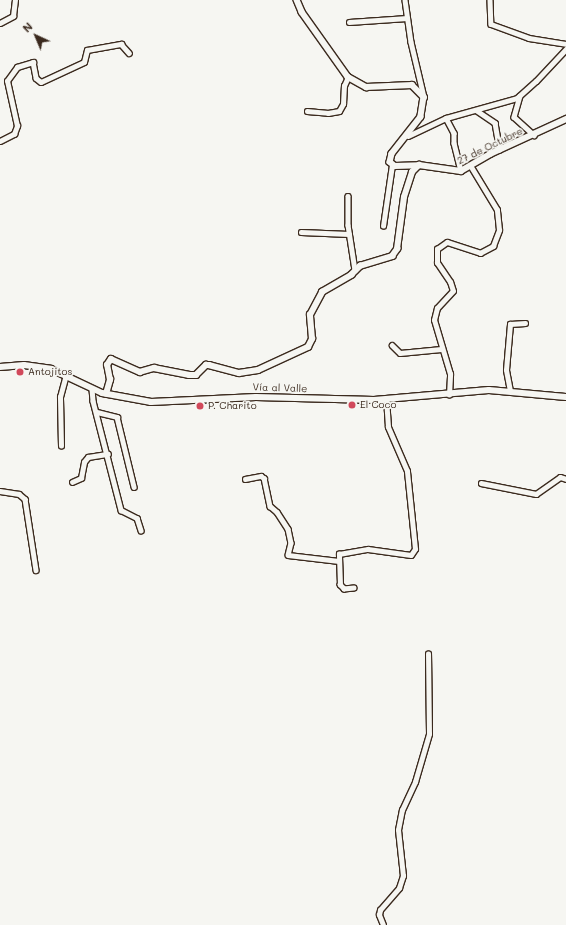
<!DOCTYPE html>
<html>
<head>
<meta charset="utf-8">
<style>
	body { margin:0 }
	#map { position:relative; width:566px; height:925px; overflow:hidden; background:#f6f6f2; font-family:Mali,sans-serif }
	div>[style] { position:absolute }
	.roads { filter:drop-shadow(1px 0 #3b2a1e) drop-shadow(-1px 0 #3b2a1e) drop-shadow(0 1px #3b2a1e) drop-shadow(0 -1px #3b2a1e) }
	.minor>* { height:4.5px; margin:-2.25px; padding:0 2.25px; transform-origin:2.25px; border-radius:2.25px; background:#f6f6f2 }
	.tertiary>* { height:5.5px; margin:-2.75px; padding:0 2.75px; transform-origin:2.75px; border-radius:2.75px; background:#f6f6f2 }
	.secondary>* { height:6px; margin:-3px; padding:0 3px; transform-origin:3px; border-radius:3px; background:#f6f6f2 }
	.dots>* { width:11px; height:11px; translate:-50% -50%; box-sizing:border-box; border:2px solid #f6f6f2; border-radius:50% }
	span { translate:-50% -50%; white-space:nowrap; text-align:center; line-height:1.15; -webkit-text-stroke:3.5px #f6f6f2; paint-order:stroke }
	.street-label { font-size:10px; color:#3b2a1e }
	.poi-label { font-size:10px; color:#3b2a1e }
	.left { translate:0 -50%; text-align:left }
	.north { position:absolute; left:16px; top:16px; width:40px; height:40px; -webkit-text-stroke:3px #f6f6f2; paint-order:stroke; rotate:316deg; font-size:11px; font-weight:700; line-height:16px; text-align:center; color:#3b2a1e }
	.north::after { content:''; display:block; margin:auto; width:14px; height:18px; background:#3b2a1e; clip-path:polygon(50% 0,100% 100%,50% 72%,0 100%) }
</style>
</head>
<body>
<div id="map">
	<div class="roads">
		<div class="minor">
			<i style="left:405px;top:0;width:42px;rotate:81.9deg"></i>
			<i style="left:411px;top:42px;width:57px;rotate:76.7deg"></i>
			<i style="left:490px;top:0;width:24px;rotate:88deg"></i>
			<i style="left:491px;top:24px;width:40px;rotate:20.2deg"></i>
			<i style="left:529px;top:38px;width:37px;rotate:9deg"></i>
			<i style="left:349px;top:22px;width:58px;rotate:-3.9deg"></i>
			<i style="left:0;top:23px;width:15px;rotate:-28deg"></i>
			<i style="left:13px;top:16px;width:16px;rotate:-83deg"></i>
			<i style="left:520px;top:96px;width:22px;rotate:106deg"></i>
			<i style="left:514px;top:117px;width:27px;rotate:42deg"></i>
			<i style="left:476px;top:110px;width:23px;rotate:34deg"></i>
			<i style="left:495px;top:123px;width:27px;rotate:80deg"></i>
			<i style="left:307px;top:111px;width:21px;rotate:5deg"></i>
			<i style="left:328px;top:113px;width:11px;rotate:-10deg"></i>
			<i style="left:339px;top:111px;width:8px;rotate:-60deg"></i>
			<i style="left:343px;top:104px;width:18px;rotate:-87deg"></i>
			<i style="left:344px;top:86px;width:10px;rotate:-66deg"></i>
			<i style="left:446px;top:118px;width:17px;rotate:62deg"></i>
			<i style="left:454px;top:133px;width:10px;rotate:90deg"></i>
			<i style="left:454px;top:143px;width:29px;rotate:76deg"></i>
			<i style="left:408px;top:136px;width:42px;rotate:-25.3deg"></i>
			<i style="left:446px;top:118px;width:74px;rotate:-15.7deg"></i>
			<i style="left:517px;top:98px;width:25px;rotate:-42deg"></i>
			<i style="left:536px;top:81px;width:44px;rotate:-46.8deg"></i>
			<i style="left:0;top:141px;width:16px;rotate:-27deg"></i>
			<i style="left:14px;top:134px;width:9px;rotate:-69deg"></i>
			<i style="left:17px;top:126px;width:46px;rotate:-102.5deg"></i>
			<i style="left:7px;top:81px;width:17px;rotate:-54deg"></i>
			<i style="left:17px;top:67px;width:17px;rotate:-17deg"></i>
			<i style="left:33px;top:62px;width:16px;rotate:79deg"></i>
			<i style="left:36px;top:78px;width:6px;rotate:39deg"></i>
			<i style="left:41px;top:82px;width:47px;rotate:-24.9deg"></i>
			<i style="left:84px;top:62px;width:12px;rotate:-76deg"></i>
			<i style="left:87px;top:50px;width:35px;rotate:-10deg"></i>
			<i style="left:121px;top:44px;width:12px;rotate:48deg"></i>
			<i style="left:348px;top:196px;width:29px;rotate:90deg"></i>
			<i style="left:348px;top:225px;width:46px;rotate:81.2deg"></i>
			<i style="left:383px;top:226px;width:62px;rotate:-81.6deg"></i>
			<i style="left:301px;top:232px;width:48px;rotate:2.4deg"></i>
			<i style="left:392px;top:345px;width:11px;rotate:45deg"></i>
			<i style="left:400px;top:353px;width:41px;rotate:-5.6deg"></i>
			<i style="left:92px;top:389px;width:12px;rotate:85deg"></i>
			<i style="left:93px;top:401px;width:113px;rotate:75.6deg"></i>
			<i style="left:121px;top:510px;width:18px;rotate:27deg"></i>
			<i style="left:137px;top:518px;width:13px;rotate:72deg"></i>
			<i style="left:510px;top:391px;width:21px;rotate:-101deg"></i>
			<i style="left:506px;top:370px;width:46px;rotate:-85deg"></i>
			<i style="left:510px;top:324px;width:15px;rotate:-4deg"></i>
			<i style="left:449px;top:395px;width:21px;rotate:-87deg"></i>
			<i style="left:450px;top:374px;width:56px;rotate:-106.5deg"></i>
			<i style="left:434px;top:320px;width:12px;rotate:-76deg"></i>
			<i style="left:437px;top:308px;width:23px;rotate:-47deg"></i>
			<i style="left:453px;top:291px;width:9px;rotate:-108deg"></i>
			<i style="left:450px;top:282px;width:23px;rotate:-124deg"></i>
			<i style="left:437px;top:263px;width:14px;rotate:-90deg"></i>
			<i style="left:437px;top:249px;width:12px;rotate:-35deg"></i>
			<i style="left:447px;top:242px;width:35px;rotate:18deg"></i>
			<i style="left:480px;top:253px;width:15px;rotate:-28deg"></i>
			<i style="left:493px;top:246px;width:17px;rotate:-69deg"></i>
			<i style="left:499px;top:230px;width:20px;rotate:-96deg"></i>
			<i style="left:497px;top:210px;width:50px;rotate:-121.2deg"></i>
			<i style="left:97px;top:412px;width:21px;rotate:14deg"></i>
			<i style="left:117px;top:417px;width:72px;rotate:76.3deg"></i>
			<i style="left:61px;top:446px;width:49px;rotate:-91.2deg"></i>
			<i style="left:60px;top:397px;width:23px;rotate:-75deg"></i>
			<i style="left:245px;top:479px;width:16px;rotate:-11deg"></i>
			<i style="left:261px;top:476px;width:4px;rotate:34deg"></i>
			<i style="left:264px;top:478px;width:29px;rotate:78deg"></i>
			<i style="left:270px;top:506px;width:9px;rotate:41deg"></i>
			<i style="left:277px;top:512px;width:20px;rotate:57deg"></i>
			<i style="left:288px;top:529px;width:14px;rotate:78deg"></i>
			<i style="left:291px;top:543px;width:12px;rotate:104deg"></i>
			<i style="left:288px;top:555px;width:51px;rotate:6.7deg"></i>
			<i style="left:72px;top:482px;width:10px;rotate:-24deg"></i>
			<i style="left:81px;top:478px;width:16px;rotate:-79deg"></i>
			<i style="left:84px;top:462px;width:6px;rotate:-51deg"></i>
			<i style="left:88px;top:457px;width:20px;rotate:-9deg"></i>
			<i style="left:481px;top:483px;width:56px;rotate:11.3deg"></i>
			<i style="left:536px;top:494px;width:29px;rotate:-35deg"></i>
			<i style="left:560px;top:477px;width:6px;rotate:18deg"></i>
			<i style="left:0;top:491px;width:19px;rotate:9deg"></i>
			<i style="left:19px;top:494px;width:8px;rotate:40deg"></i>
			<i style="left:25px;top:499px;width:72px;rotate:81.2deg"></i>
			<i style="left:354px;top:588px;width:10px;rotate:174deg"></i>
			<i style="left:344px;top:589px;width:6px;rotate:-135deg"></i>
			<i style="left:340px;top:585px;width:31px;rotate:-92deg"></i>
			<i style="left:339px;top:554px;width:29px;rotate:-10deg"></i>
			<i style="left:368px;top:549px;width:43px;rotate:7.9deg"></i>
			<i style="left:411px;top:555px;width:7px;rotate:-56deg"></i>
			<i style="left:415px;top:549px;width:78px;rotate:-95.9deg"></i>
			<i style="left:407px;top:471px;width:48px;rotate:-113.4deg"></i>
			<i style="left:388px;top:427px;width:28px;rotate:-94deg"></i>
			<i style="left:383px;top:925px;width:11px;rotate:-112deg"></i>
			<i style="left:379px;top:915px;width:5px;rotate:-79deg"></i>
			<i style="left:380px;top:910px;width:29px;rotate:-49deg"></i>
			<i style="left:399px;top:888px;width:13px;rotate:-72deg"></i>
			<i style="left:403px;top:876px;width:46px;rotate:-96.2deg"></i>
			<i style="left:398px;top:830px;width:20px;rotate:-79deg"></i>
			<i style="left:402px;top:810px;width:31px;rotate:-65deg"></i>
			<i style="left:415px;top:782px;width:50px;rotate:-73.7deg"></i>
			<i style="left:429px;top:734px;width:80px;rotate:-90.7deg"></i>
		</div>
		<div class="tertiary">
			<i style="left:297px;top:0;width:13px;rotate:67deg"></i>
			<i style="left:302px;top:12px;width:80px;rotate:54.7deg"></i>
			<i style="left:348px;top:77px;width:21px;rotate:29deg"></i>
			<i style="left:366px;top:87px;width:46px;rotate:-2.5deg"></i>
			<i style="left:412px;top:85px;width:17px;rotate:45deg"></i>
			<i style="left:424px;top:97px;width:20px;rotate:99deg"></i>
			<i style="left:421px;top:117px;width:47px;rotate:128.1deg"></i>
			<i style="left:392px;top:154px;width:8px;rotate:104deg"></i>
			<i style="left:390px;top:162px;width:6px;rotate:39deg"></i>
			<i style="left:395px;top:166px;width:24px;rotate:-2deg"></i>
			<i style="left:419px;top:165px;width:42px;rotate:8.1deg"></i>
			<i style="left:461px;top:171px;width:34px;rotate:-30deg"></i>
			<i style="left:490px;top:154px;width:84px;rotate:-24.7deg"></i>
			<i style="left:106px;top:394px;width:15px;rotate:-74deg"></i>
			<i style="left:110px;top:380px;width:15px;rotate:-101deg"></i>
			<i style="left:107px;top:365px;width:7px;rotate:-56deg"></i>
			<i style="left:111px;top:359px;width:32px;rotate:24deg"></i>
			<i style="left:140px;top:372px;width:15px;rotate:-16deg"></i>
			<i style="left:154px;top:368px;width:36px;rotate:11deg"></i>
			<i style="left:189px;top:375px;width:7px"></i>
			<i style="left:196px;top:375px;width:14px;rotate:-45deg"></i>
			<i style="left:206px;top:365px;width:3px"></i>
			<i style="left:209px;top:365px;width:31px;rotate:15deg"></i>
			<i style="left:239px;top:373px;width:19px;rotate:-9deg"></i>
			<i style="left:258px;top:370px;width:55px;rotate:-24.7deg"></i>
			<i style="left:308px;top:347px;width:9px;rotate:-63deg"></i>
			<i style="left:312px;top:339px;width:24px;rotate:-95deg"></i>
			<i style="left:310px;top:315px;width:26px;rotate:-62deg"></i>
			<i style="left:322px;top:292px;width:34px;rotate:-30deg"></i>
			<i style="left:351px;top:275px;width:13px;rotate:-45deg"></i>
			<i style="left:360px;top:266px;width:34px;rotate:-17deg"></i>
			<i style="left:392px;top:256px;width:9px;rotate:-54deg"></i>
			<i style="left:397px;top:249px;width:52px;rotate:-82.3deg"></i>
			<i style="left:404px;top:197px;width:26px;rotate:-72deg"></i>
			<i style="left:412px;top:172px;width:10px;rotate:-45deg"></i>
		</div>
		<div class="secondary">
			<i style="left:0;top:367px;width:24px;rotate:-5deg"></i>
			<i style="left:24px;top:365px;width:27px;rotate:8deg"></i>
			<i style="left:51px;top:369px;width:56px;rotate:25.2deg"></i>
			<i style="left:102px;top:393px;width:50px;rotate:10.4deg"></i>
			<i style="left:151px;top:402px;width:105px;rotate:-2.7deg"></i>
			<i style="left:256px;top:397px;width:118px;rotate:1.5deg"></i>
			<i style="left:374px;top:400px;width:115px;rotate:-5deg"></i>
			<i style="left:489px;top:390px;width:77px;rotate:5.2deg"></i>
		</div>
	</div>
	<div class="dots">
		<i style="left:20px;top:372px;background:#d1495b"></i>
		<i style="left:352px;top:405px;background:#d1495b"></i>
		<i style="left:200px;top:406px;background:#d1495b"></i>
	</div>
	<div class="street-label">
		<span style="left:490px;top:146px;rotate:-26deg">27 de Octubre</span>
		<span style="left:280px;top:388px;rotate:2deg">Vía al Valle</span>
	</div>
	<div class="poi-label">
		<span class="left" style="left:28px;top:372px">Antojitos</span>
		<span class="left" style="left:360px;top:405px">El Coco</span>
		<span class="left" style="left:208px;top:406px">P. Charito</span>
	</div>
	<div class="north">N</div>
</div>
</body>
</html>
